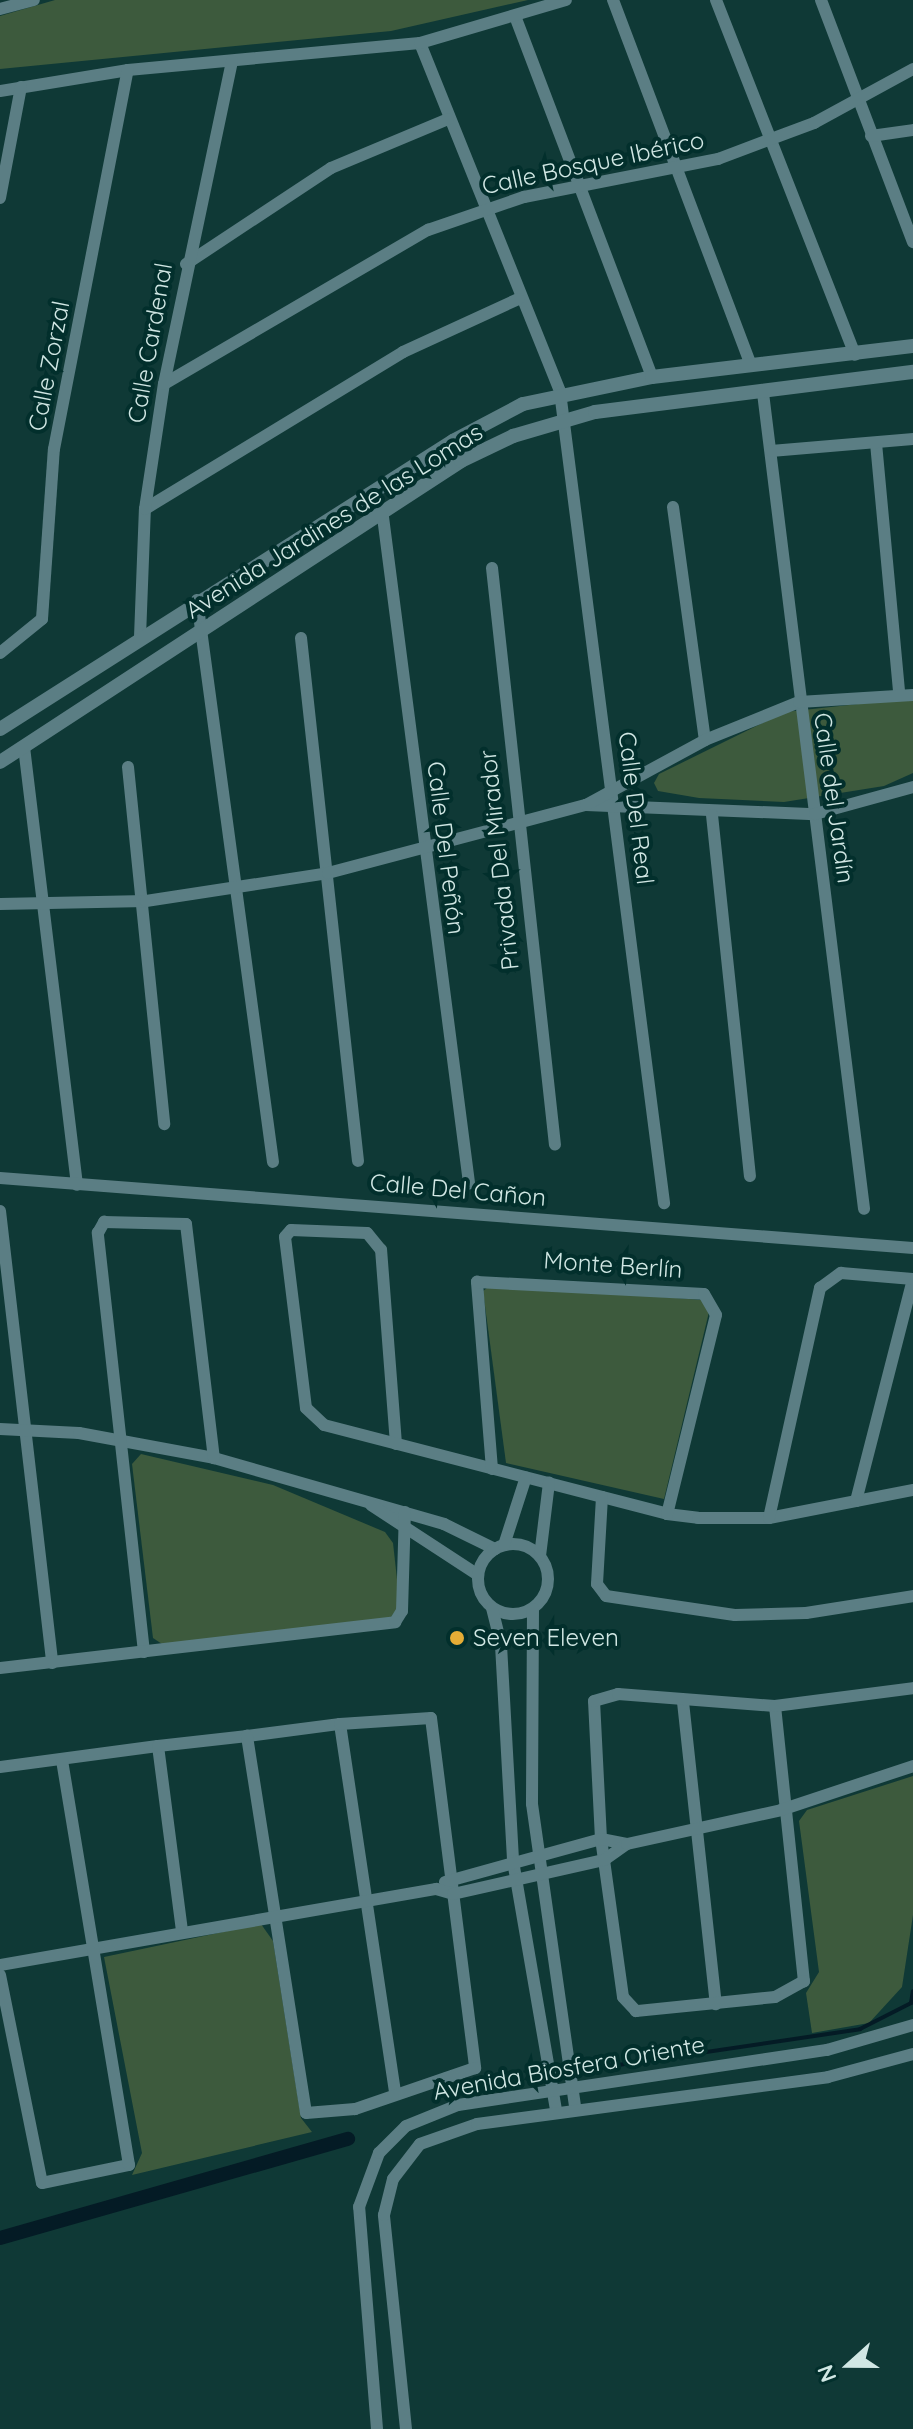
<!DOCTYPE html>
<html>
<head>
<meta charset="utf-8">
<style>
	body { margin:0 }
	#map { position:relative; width:913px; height:2429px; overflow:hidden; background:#0f3936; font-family:Quicksand,sans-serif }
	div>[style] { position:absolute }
	.green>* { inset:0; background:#3d5a3d }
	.stream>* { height:4px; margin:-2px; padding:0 2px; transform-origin:2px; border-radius:2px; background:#041b25 }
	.canal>* { height:14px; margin:-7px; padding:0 7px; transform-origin:7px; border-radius:7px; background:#041b25 }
	.minor>* { height:12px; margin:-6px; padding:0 6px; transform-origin:6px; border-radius:6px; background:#5b7e84 }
	.minor>.ring { margin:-6px; padding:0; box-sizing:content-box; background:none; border:12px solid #5b7e84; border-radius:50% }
	.tertiary>* { height:14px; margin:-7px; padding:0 7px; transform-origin:7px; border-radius:7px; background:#5b7e84 }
	.dots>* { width:22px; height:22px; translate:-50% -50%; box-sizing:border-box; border:4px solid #022f2c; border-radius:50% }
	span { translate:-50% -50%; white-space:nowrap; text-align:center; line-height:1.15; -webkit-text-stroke:8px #022f2c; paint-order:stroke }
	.street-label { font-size:24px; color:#d1e7e4 }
	.poi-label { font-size:24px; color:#d1e7e4 }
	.left { translate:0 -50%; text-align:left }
	.north { position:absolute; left:809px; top:2325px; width:80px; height:80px; -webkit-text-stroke:6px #022f2c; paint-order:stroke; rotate:249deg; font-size:22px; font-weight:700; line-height:32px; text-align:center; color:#d1e7e4 }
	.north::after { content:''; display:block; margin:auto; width:28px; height:36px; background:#d1e7e4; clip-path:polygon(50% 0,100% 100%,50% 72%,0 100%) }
</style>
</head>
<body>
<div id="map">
	<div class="green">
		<i style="clip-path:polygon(55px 0,528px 0,391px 31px,0 69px,0 16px)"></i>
		<i style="clip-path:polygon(913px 698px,913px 773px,884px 786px,784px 802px,699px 798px,658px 791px,654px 783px,659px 774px,785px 712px)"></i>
		<i style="clip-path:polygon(492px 1284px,702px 1300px,709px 1312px,664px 1499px,506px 1463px,483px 1291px)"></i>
		<i style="clip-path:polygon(141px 1454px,273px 1485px,385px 1532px,393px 1543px,400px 1606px,390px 1618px,162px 1644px,153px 1638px,132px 1464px)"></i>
		<i style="clip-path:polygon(913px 1776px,913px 1915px,902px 1987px,869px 2023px,812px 2033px,806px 1993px,819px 1972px,799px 1821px,807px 1810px)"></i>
		<i style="clip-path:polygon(261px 1924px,273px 1941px,301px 2118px,312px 2132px,132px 2175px,142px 2153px,104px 1957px)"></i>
	</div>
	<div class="stream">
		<i style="left:911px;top:2003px;width:12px;rotate:-81deg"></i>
		<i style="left:584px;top:2070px;width:279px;rotate:-8.4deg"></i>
		<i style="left:860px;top:2029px;width:59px;rotate:-27deg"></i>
	</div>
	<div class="canal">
		<i style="left:0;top:2238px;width:362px;rotate:-15.9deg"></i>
	</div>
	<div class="minor">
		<i style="left:613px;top:0;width:391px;rotate:69.3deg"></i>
		<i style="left:716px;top:0;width:381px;rotate:68.6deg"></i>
		<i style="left:821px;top:0;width:259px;rotate:69.2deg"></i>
		<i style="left:0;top:9px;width:35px;rotate:-15deg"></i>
		<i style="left:515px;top:16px;width:386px;rotate:69.2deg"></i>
		<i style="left:420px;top:43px;width:376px;rotate:68.1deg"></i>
		<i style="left:560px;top:392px;width:818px;rotate:82.69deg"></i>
		<i style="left:0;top:91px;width:130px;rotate:-9.3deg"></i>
		<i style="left:128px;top:70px;width:293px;rotate:-5.3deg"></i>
		<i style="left:420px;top:43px;width:152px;rotate:-16.4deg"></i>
		<i style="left:871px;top:136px;width:42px;rotate:-8.1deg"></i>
		<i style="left:0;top:198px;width:113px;rotate:-79.3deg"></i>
		<i style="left:186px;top:264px;width:174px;rotate:-33.5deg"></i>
		<i style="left:331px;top:168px;width:127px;rotate:-22.7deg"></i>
		<i style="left:164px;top:384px;width:306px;rotate:-30.3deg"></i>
		<i style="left:428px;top:230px;width:102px;rotate:-19deg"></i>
		<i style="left:524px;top:197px;width:198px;rotate:-11.1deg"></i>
		<i style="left:718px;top:159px;width:103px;rotate:-20.6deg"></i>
		<i style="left:814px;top:123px;width:113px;rotate:-28.6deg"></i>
		<i style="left:763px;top:393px;width:822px;rotate:82.94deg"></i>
		<i style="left:876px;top:443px;width:251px;rotate:84.7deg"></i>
		<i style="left:771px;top:451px;width:143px;rotate:-4.8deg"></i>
		<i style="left:673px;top:507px;width:235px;rotate:82.2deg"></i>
		<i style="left:145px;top:509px;width:302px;rotate:-31.3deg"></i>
		<i style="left:403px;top:352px;width:127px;rotate:-24.7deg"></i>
		<i style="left:383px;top:517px;width:672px;rotate:82.64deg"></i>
		<i style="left:492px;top:568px;width:580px;rotate:83.77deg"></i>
		<i style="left:197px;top:600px;width:567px;rotate:82.3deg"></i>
		<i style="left:140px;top:637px;width:128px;rotate:-87.8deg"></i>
		<i style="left:145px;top:509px;width:126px;rotate:-81.4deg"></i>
		<i style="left:164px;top:384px;width:330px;rotate:-78.1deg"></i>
		<i style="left:301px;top:638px;width:526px;rotate:83.78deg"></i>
		<i style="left:0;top:653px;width:54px;rotate:-39deg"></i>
		<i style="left:42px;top:619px;width:170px;rotate:-86deg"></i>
		<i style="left:54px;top:449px;width:386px;rotate:-79deg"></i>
		<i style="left:24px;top:747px;width:441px;rotate:83.1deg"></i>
		<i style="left:128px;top:767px;width:359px;rotate:84.2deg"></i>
		<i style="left:586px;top:805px;width:229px;rotate:2.3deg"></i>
		<i style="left:815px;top:814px;width:102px;rotate:-15.4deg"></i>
		<i style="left:712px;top:815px;width:363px;rotate:84deg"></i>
		<i style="left:0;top:904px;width:146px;rotate:-1.2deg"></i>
		<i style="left:146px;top:901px;width:184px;rotate:-8.7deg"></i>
		<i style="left:328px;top:873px;width:267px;rotate:-14.8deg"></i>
		<i style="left:586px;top:805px;width:136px;rotate:-28.6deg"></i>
		<i style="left:705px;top:740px;width:101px;rotate:-22deg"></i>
		<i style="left:799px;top:702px;width:114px;rotate:-3.5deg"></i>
		<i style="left:0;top:1178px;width:916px;rotate:4.38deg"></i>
		<i style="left:0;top:1211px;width:455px;rotate:83.4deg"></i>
		<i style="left:0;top:1429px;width:79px;rotate:2.9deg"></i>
		<i style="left:79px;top:1433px;width:137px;rotate:10.5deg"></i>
		<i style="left:214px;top:1458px;width:239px;rotate:16deg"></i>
		<i style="left:444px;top:1524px;width:57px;rotate:26.1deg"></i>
		<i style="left:396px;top:1444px;width:195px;rotate:-94.4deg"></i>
		<i style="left:381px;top:1250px;width:22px;rotate:-129deg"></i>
		<i style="left:367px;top:1233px;width:76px;rotate:-177.7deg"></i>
		<i style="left:291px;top:1230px;width:9px;rotate:131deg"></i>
		<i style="left:285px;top:1237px;width:172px;rotate:83deg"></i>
		<i style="left:306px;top:1408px;width:25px;rotate:43deg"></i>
		<i style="left:324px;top:1425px;width:354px;rotate:14.5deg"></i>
		<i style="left:667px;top:1514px;width:31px;rotate:7deg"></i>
		<i style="left:698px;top:1518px;width:71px"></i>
		<i style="left:769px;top:1518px;width:147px;rotate:-11deg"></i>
		<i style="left:492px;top:1469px;width:188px;rotate:-94.6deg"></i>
		<i style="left:477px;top:1282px;width:227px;rotate:3deg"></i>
		<i style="left:704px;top:1294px;width:24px;rotate:60deg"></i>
		<i style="left:716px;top:1315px;width:205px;rotate:103.8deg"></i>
		<i style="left:602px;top:1497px;width:87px;rotate:93.3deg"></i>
		<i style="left:597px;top:1584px;width:15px;rotate:53deg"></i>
		<i style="left:606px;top:1596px;width:130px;rotate:8.4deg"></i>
		<i style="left:735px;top:1615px;width:71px;rotate:-1.6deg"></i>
		<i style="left:806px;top:1613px;width:108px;rotate:-9deg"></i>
		<i style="left:856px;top:1501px;width:229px;rotate:-75.6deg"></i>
		<i style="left:371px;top:1505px;width:128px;rotate:33.2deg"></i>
		<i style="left:769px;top:1518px;width:236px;rotate:-77.5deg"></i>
		<i style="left:820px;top:1288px;width:26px;rotate:-36deg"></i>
		<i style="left:841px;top:1273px;width:72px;rotate:4.8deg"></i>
		<i class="ring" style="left:478px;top:1544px;width:58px;height:58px"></i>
		<i style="left:504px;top:1545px;width:71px;rotate:-72.1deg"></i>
		<i style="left:540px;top:1556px;width:74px;rotate:-83deg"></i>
		<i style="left:492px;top:1608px;width:38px;rotate:76deg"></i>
		<i style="left:501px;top:1645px;width:216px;rotate:86.8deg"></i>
		<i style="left:513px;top:1861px;width:253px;rotate:80.2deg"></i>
		<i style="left:533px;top:1609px;width:195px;rotate:90.3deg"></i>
		<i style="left:532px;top:1804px;width:307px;rotate:81.9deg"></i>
		<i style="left:144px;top:1652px;width:422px;rotate:-96.3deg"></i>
		<i style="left:98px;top:1233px;width:13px;rotate:-61deg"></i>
		<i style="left:104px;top:1222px;width:82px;rotate:1.4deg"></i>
		<i style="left:186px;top:1224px;width:236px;rotate:83.2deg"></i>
		<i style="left:0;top:1668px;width:398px;rotate:-6.6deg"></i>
		<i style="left:395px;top:1622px;width:13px;rotate:-58deg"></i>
		<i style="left:402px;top:1611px;width:99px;rotate:-88.3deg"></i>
		<i style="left:683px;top:1702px;width:304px;rotate:83.8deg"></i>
		<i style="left:775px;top:1706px;width:277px;rotate:84deg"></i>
		<i style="left:804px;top:1981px;width:33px;rotate:151deg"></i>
		<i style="left:775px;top:1997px;width:140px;rotate:174.2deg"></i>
		<i style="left:636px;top:2011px;width:19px;rotate:-133deg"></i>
		<i style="left:623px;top:1997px;width:160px;rotate:-97.9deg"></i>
		<i style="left:601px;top:1839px;width:138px;rotate:-92.9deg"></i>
		<i style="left:594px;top:1701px;width:25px;rotate:-16deg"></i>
		<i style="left:618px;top:1694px;width:157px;rotate:4.4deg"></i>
		<i style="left:775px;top:1706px;width:139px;rotate:-7.4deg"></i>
		<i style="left:340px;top:1724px;width:371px;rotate:81.5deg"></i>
		<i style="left:158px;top:1746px;width:187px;rotate:82.6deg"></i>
		<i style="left:0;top:1767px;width:159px;rotate:-7.6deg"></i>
		<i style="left:158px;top:1746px;width:90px;rotate:-6.4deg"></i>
		<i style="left:247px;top:1736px;width:94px;rotate:-7.4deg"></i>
		<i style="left:340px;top:1724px;width:91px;rotate:-3.8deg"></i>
		<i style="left:431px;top:1718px;width:353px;rotate:82.8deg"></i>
		<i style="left:475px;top:2068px;width:127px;rotate:161.1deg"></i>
		<i style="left:355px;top:2109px;width:49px;rotate:175.3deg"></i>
		<i style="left:306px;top:2113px;width:382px;rotate:-98.9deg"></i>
		<i style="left:445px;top:1882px;width:162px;rotate:-15.4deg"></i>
		<i style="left:601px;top:1839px;width:26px;rotate:11deg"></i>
		<i style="left:0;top:1965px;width:443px;rotate:-9.9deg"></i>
		<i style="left:436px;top:1889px;width:18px;rotate:16deg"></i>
		<i style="left:453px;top:1894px;width:155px;rotate:-12.7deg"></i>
		<i style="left:604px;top:1860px;width:28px;rotate:-35deg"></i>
		<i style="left:627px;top:1844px;width:158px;rotate:-12.4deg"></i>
		<i style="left:781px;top:1810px;width:139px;rotate:-18.4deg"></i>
		<i style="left:0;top:1975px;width:212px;rotate:78.6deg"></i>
		<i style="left:42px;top:2183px;width:89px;rotate:-11.7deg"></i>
		<i style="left:129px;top:2165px;width:411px;rotate:-99.4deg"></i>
		<i style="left:377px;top:2429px;width:223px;rotate:-94.6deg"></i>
		<i style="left:359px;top:2207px;width:58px;rotate:-69.7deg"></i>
		<i style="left:379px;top:2153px;width:38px;rotate:-45deg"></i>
		<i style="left:406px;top:2126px;width:56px;rotate:-22deg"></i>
		<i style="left:458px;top:2105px;width:373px;rotate:-8.5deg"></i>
		<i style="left:827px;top:2050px;width:90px;rotate:-16.2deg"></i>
		<i style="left:406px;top:2429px;width:215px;rotate:-95.9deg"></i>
		<i style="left:384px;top:2215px;width:37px;rotate:-76deg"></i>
		<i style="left:393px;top:2179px;width:44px;rotate:-52.4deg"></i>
		<i style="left:420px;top:2144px;width:60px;rotate:-19.3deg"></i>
		<i style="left:477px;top:2124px;width:354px;rotate:-7.6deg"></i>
		<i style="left:828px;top:2077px;width:88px;rotate:-15.1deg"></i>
	</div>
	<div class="tertiary">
		<i style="left:0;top:729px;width:537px;rotate:-32.45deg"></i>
		<i style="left:453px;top:441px;width:79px;rotate:-27.9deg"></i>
		<i style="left:523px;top:404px;width:132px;rotate:-11.8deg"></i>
		<i style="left:652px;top:377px;width:263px;rotate:-6.8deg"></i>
		<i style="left:0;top:762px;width:551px;rotate:-33.14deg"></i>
		<i style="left:461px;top:461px;width:58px;rotate:-25.7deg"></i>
		<i style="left:513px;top:436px;width:85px;rotate:-16.3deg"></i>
		<i style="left:595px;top:412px;width:321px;rotate:-7.2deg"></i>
	</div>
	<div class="dots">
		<i style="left:457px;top:1638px;background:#e6ad36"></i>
	</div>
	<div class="street-label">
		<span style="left:593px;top:163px;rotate:-12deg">Calle Bosque Ibérico</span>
		<span style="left:150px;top:343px;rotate:-80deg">Calle Cardenal</span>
		<span style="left:49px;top:366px;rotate:-79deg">Calle Zorzal</span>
		<span style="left:334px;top:521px;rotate:-32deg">Avenida Jardines de las Lomas</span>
		<span style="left:834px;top:798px;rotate:82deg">Calle del Jardín</span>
		<span style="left:636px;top:808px;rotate:83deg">Calle Del Real</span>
		<span style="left:446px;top:848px;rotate:83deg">Calle Del Peñón</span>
		<span style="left:499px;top:860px;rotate:-96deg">Privada Del Mirador</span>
		<span style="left:458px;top:1190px;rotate:5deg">Calle Del Cañon</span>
		<span style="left:613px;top:1265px;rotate:4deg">Monte Berlín</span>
		<span style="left:569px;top:2068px;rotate:-10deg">Avenida Biosfera Oriente</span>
	</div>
	<div class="poi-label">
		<span class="left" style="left:473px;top:1638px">Seven Eleven</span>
	</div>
	<div class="north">N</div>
</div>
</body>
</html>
